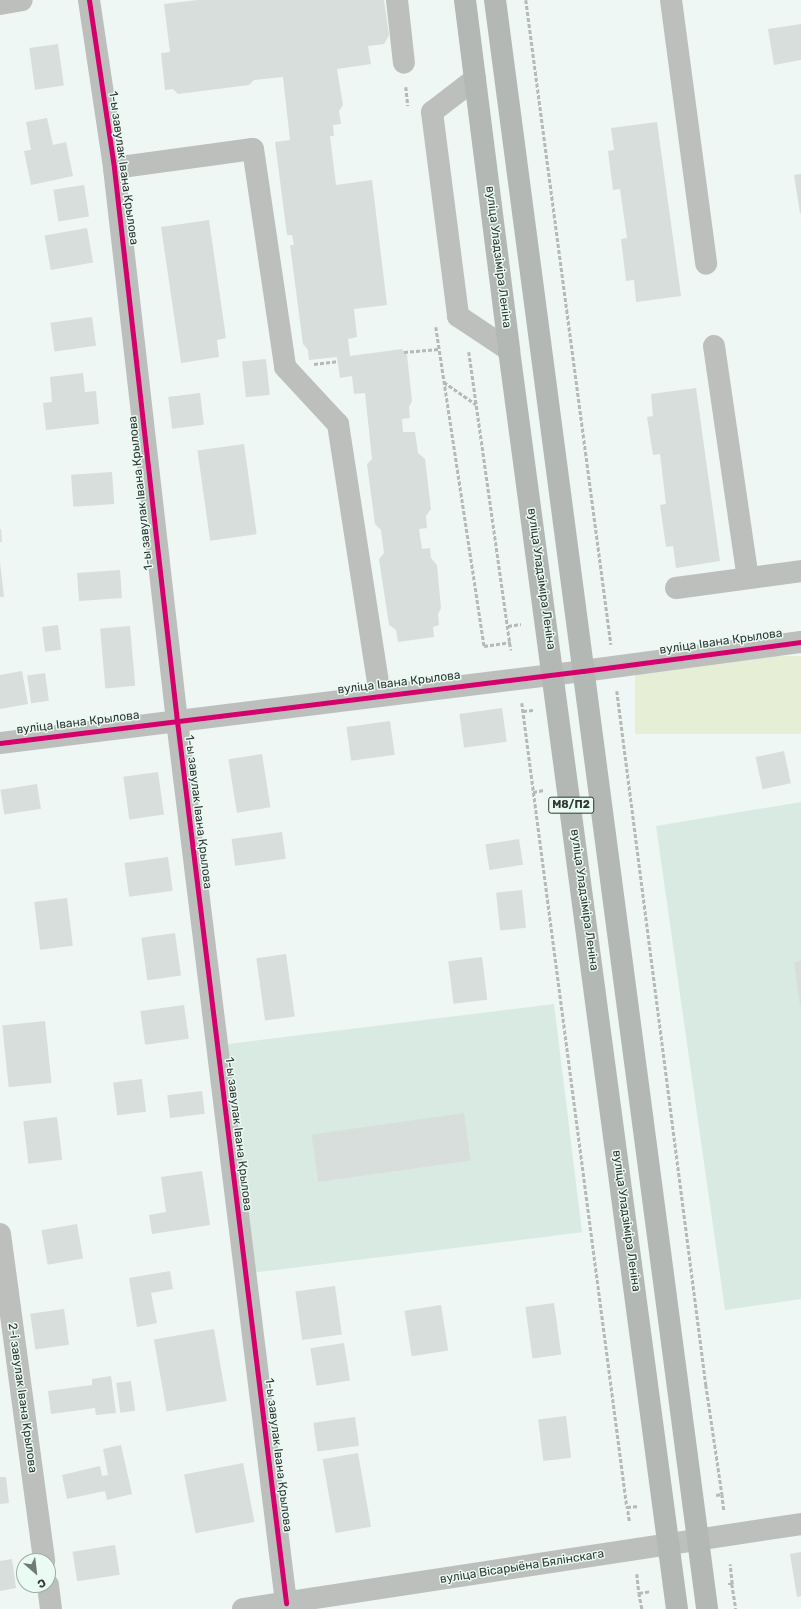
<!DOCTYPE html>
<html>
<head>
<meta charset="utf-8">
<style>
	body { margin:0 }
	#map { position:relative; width:801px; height:1609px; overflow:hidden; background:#eef7f3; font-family:Rubik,sans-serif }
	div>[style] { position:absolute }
	.built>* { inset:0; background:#d9eae3; transform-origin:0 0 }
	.green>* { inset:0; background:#e7eed6; transform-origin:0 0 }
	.building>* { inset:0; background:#d7dedc; transform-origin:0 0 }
	.path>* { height:2.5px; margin-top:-1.25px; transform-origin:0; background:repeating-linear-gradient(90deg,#b5b9b7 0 4px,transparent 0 6px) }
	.minor>* { height:22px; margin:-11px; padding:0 11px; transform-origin:11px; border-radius:11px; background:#bdbfbd }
	.major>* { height:22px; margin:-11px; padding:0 11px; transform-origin:11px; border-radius:11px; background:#b4b8b5 }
	.cycleway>* { height:5px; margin:-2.5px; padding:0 2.5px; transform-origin:2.5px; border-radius:2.5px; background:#d6006c }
	span { translate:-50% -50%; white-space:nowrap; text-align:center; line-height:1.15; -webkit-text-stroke:3px #eafbf3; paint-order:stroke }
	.shield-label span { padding:1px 3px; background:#eafbf3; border:1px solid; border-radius:3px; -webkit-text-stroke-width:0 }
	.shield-label { font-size:11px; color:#303633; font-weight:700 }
	.street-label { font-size:12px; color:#303633 }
	.north { position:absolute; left:16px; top:1553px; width:40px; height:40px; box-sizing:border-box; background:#eafbf3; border:1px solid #a0aca6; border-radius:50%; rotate:152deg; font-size:11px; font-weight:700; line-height:16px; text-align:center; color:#303633 }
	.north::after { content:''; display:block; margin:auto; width:14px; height:18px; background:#727a76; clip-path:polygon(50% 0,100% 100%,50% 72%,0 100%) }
</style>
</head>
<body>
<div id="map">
	<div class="built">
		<i style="clip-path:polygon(801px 802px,801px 1299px,725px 1310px,656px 826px)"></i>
		<i style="left:554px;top:1004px;width:230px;height:330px;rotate:83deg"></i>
	</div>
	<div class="green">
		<i style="left:801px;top:656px;width:78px;height:166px;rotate:90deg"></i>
	</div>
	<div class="building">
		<i style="clip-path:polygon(198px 0,384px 0,389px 35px,384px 44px,368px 46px,371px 64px,337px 69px,343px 105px,339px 111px,341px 124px,333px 125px,334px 136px,330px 136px,336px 185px,372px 180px,387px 305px,354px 309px,357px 337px,348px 339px,350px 356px,402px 349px,407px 355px,412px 401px,409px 407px,410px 418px,402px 419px,403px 432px,415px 432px,418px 453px,425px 459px,431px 509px,426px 516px,427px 528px,419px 529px,422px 549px,430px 548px,431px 558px,437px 565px,441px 608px,438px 614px,439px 625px,433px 627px,434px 637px,398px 642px,396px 630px,389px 625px,379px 559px,384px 553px,381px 530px,375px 524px,367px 464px,372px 459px,365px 393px,354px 394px,352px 376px,340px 378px,337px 357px,309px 360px,308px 350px,303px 344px,290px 245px,294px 245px,292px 235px,287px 235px,275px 142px,290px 140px,283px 77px,254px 80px,249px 85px,178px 94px,173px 89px,165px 90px,161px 53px,170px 52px,164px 4px)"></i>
		<i style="clip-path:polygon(801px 24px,801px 60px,774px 65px,768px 29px)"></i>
		<i style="left:58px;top:44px;width:42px;height:29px;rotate:82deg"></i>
		<i style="clip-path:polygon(47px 118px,53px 145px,66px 142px,73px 176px,31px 185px,24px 151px,31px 150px,26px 122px)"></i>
		<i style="clip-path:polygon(657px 122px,681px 296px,636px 302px,634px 280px,626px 281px,621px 239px,627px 238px,620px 189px,613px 190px,608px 151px,614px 150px,611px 128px)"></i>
		<i style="clip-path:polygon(801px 174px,801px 213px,800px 213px,794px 175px)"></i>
		<i style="left:84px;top:185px;width:32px;height:31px;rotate:81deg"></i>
		<i style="clip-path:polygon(209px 220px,226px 338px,217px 340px,219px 357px,181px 363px,161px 227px)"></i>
		<i style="left:87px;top:228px;width:35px;height:43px;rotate:80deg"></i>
		<i style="left:92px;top:317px;width:29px;height:42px;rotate:82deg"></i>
		<i style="left:266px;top:359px;width:36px;height:24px;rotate:84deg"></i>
		<i style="clip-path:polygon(83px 373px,85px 392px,96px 391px,99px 424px,46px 430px,43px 403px,52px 402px,50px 377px)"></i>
		<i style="clip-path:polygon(696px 388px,720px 561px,676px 568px,673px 546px,666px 547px,660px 505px,666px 504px,660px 454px,653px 455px,647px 417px,653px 416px,651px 394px)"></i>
		<i style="left:200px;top:393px;width:32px;height:32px;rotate:83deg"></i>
		<i style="left:244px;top:444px;width:91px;height:47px;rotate:82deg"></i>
		<i style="left:112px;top:472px;width:32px;height:41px;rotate:86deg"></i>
		<i style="clip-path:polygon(0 529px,1px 529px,2px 542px,0 542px)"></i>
		<i style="clip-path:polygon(0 562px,4px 597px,0 597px)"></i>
		<i style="left:120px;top:570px;width:28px;height:43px;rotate:86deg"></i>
		<i style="left:58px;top:625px;width:25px;height:16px;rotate:83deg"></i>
		<i style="left:130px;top:626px;width:60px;height:30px;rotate:85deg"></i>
		<i style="clip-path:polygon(22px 671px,28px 704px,0 709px,0 675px)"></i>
		<i style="left:45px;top:673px;width:28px;height:18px;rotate:82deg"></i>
		<i style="left:502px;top:708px;width:34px;height:43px;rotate:82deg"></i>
		<i style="left:390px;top:721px;width:34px;height:44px;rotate:82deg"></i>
		<i style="left:784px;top:751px;width:33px;height:29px;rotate:78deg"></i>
		<i style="left:262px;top:754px;width:54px;height:34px;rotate:81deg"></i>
		<i style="left:158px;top:772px;width:43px;height:35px;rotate:82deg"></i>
		<i style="left:37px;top:784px;width:25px;height:37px;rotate:81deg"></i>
		<i style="left:282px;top:832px;width:27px;height:51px;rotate:82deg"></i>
		<i style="left:519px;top:839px;width:26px;height:34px;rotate:81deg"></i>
		<i style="left:168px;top:857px;width:34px;height:44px;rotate:82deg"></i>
		<i style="left:522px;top:890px;width:38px;height:26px;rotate:84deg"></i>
		<i style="left:67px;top:898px;width:48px;height:33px;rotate:83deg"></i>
		<i style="left:175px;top:933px;width:43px;height:34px;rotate:82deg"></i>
		<i style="left:286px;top:954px;width:63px;height:30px;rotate:82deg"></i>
		<i style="left:482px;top:957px;width:43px;height:34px;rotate:83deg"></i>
		<i style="clip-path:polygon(801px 961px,801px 1006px,800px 1006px,794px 962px)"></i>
		<i style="left:184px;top:1005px;width:34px;height:44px;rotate:82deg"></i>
		<i style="left:45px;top:1021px;width:62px;height:43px;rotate:84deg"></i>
		<i style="left:142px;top:1079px;width:33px;height:29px;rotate:83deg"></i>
		<i style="left:202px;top:1091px;width:23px;height:35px;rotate:83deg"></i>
		<i style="left:464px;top:1113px;width:48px;height:154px;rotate:82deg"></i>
		<i style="left:57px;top:1117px;width:43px;height:34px;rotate:83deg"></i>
		<i style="clip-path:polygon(202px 1171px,210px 1225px,152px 1234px,149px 1215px,166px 1212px,161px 1177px)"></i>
		<i style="left:77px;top:1224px;width:35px;height:36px;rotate:80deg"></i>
		<i style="clip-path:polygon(170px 1271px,173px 1289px,151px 1293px,157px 1323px,137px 1327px,129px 1278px)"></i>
		<i style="left:335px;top:1286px;width:49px;height:40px;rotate:82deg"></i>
		<i style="left:554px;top:1303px;width:52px;height:29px;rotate:82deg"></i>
		<i style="left:441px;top:1305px;width:46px;height:37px;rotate:81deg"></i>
		<i style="left:64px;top:1309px;width:36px;height:34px;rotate:82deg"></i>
		<i style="left:214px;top:1329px;width:73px;height:61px;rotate:80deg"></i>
		<i style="left:344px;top:1343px;width:38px;height:34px;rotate:81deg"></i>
		<i style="clip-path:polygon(111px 1376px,116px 1413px,96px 1415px,95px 1408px,51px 1414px,48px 1391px,92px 1385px,92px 1379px)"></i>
		<i style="left:131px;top:1381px;width:30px;height:15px;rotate:82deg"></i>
		<i style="left:566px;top:1416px;width:42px;height:28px;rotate:83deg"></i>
		<i style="left:355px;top:1417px;width:29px;height:42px;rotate:82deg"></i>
		<i style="clip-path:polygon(121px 1445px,132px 1494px,107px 1500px,105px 1491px,67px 1499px,62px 1475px,100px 1466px,102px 1476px,108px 1475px,103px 1449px)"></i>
		<i style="left:358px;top:1453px;width:75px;height:36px;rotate:80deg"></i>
		<i style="left:243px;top:1463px;width:60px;height:60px;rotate:79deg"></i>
		<i style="clip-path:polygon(0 1477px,6px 1477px,9px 1503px,0 1504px)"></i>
		<i style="left:115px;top:1545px;width:30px;height:43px;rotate:81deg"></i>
		<i style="clip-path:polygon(801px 1552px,801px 1596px,797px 1597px,790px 1554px)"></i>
		<i style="clip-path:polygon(12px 1559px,16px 1588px,0 1591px,0 1561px)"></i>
	</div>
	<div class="path">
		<i style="left:526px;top:0;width:650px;rotate:82.48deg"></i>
		<i style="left:406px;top:87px;width:19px;rotate:84deg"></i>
		<i style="left:436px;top:327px;width:323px;rotate:81.4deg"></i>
		<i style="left:484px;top:646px;width:27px;rotate:-8deg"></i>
		<i style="left:404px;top:352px;width:35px;rotate:-5deg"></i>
		<i style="left:469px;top:352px;width:301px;rotate:82deg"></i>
		<i style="left:314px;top:364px;width:23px;rotate:-7deg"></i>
		<i style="left:444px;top:382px;width:39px;rotate:35deg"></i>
		<i style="left:508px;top:626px;width:13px;rotate:-9deg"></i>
		<i style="left:617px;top:691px;width:700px;rotate:82.69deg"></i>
		<i style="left:706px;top:1385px;width:110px;rotate:81.6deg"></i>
		<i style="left:522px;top:703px;width:811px;rotate:82.56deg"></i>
		<i style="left:523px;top:711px;width:10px;rotate:-6deg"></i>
		<i style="left:533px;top:792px;width:11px;rotate:-10deg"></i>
		<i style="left:716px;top:1495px;width:6px;rotate:-9deg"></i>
		<i style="left:722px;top:1494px;width:17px;rotate:83deg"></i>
		<i style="left:629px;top:1521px;width:14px;rotate:-98deg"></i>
		<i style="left:627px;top:1507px;width:12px;rotate:-5deg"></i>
		<i style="left:637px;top:1574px;width:19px;rotate:84deg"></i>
		<i style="left:639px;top:1593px;width:12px;rotate:-9deg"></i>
		<i style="left:728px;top:1584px;width:4px"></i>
		<i style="left:732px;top:1584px;width:20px;rotate:-96deg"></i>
		<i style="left:732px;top:1584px;width:25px;rotate:81deg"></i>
		<i style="left:639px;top:1593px;width:16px;rotate:79deg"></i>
	</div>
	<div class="minor">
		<i style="left:89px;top:0;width:170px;rotate:81.5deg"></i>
		<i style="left:114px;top:168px;width:557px;rotate:83.5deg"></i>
		<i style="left:177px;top:721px;width:889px;rotate:82.95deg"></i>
		<i style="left:397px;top:0;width:63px;rotate:83.7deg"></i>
		<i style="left:671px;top:0;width:266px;rotate:82.4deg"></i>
		<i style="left:0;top:4px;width:22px;rotate:-10deg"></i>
		<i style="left:475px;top:79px;width:54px;rotate:142.5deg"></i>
		<i style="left:432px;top:112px;width:206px;rotate:82.7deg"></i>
		<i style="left:458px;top:316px;width:61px;rotate:33.7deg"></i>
		<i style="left:114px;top:168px;width:140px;rotate:-7.8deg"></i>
		<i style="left:253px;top:149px;width:220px;rotate:81.6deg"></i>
		<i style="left:285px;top:367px;width:78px;rotate:47.1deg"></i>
		<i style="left:338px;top:424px;width:274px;rotate:81.2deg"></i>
		<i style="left:714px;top:346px;width:234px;rotate:81.7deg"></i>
		<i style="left:676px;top:588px;width:126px;rotate:-7.7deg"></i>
		<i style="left:0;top:743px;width:587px;rotate:-7.04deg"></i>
		<i style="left:583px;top:671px;width:220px;rotate:-7.6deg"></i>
		<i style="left:0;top:1234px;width:330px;rotate:82.3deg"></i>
		<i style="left:48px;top:1585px;width:24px;rotate:83deg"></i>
		<i style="left:243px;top:1609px;width:564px;rotate:-8.66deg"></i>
	</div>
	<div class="major">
		<i style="left:465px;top:0;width:353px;rotate:82.8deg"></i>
		<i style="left:509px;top:350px;width:1270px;rotate:82.4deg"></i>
		<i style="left:495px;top:0;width:1623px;rotate:82.49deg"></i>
	</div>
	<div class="cycleway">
		<i style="left:89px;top:0;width:170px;rotate:81.5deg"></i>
		<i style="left:114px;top:168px;width:557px;rotate:83.5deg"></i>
		<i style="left:177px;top:721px;width:889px;rotate:82.95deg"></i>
		<i style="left:0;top:743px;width:587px;rotate:-7.04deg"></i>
		<i style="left:583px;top:671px;width:220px;rotate:-7.6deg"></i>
	</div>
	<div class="shield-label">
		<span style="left:571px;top:805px">М8/П2</span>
	</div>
	<div class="street-label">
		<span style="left:123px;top:168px;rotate:82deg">1-ы завулак Івана Крылова</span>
		<span style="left:498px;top:257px;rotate:83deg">вуліца Уладзіміра Леніна</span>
		<span style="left:141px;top:493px;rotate:-96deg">1-ы завулак Івана Крылова</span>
		<span style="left:541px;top:579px;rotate:82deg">вуліца Уладзіміра Леніна</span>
		<span style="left:721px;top:642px;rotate:-8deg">вуліца Івана Крылова</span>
		<span style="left:399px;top:683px;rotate:-7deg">вуліца Івана Крылова</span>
		<span style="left:78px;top:723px;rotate:-7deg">вуліца Івана Крылова</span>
		<span style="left:198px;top:812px;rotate:83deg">1-ы завулак Івана Крылова</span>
		<span style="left:584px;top:900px;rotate:82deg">вуліца Уладзіміра Леніна</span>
		<span style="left:238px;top:1134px;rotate:83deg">1-ы завулак Івана Крылова</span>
		<span style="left:626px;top:1221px;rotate:82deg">вуліца Уладзіміра Леніна</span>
		<span style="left:22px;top:1398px;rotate:82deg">2-і завулак Івана Крылова</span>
		<span style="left:278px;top:1455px;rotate:83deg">1-ы завулак Івана Крылова</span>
		<span style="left:522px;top:1567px;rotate:-9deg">вуліца Вісарыёна Бялінскага</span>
	</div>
	<div class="north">С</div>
</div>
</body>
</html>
